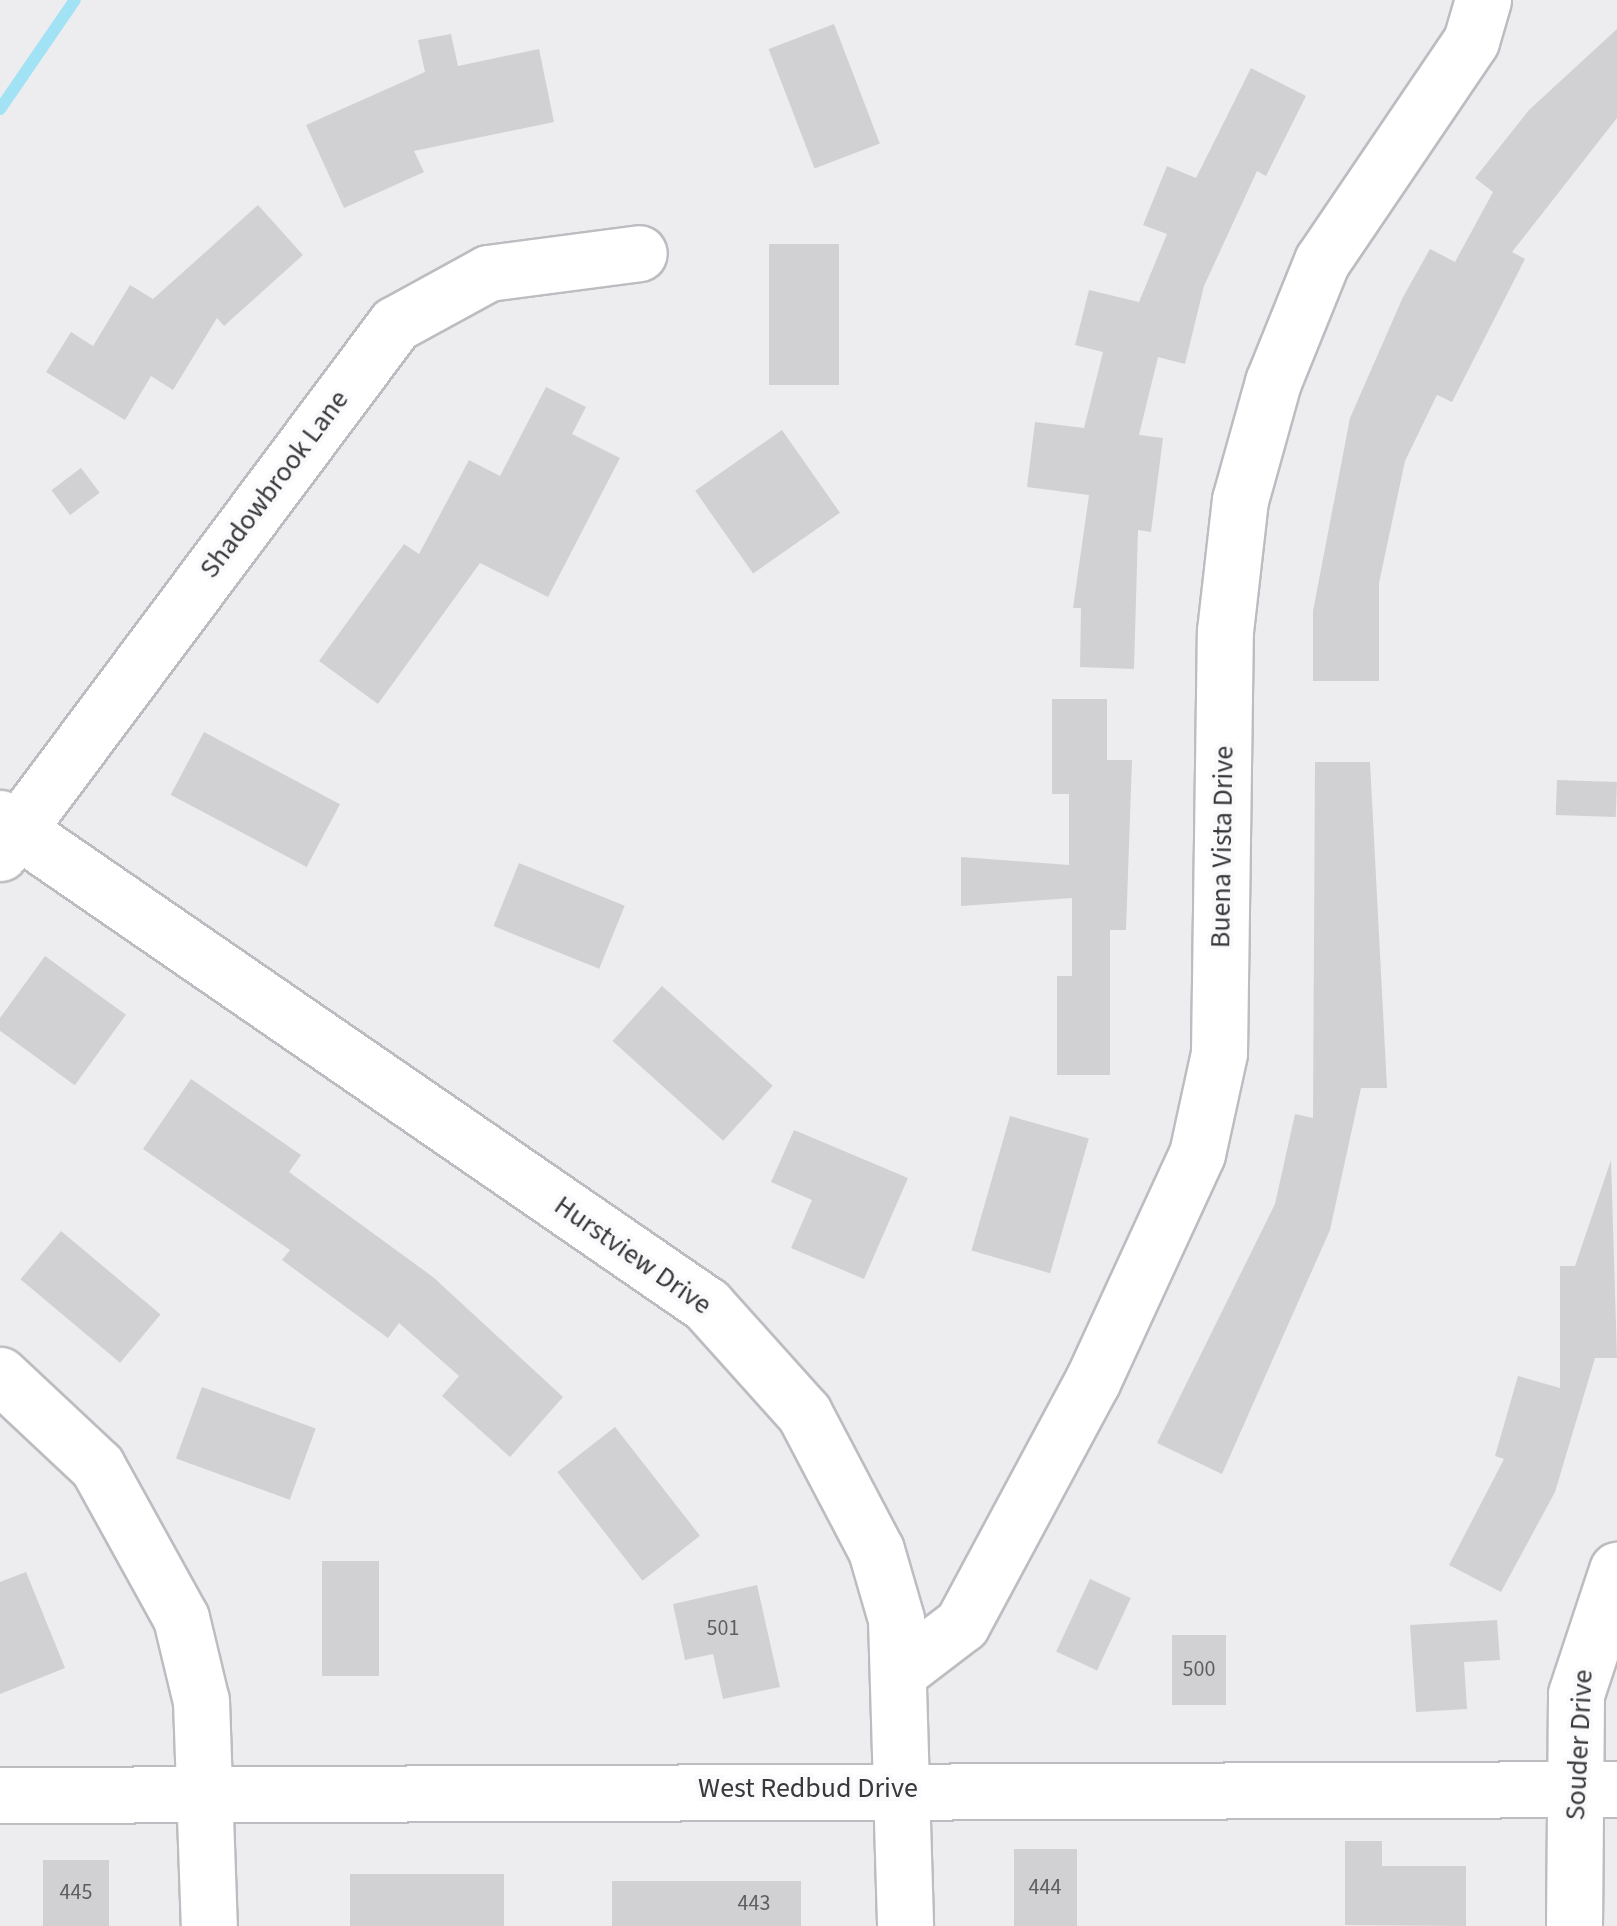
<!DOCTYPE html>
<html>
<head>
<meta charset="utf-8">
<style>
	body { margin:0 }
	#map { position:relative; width:1617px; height:1926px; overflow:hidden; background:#ededf0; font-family:"Source Sans 3",sans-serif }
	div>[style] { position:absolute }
	.stream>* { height:12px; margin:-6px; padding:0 6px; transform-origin:6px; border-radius:6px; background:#a2e2f5 }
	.building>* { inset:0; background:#d1d1d4; transform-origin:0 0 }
	.roads { filter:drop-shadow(2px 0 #bdbcc0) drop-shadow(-2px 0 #bdbcc0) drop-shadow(0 2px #bdbcc0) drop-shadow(0 -2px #bdbcc0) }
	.minor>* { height:55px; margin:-27.5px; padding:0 27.5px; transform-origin:27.5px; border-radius:27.5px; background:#fff }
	span { translate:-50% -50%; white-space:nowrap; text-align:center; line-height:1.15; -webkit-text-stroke:8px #fafafd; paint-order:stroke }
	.number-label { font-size:22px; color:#5e5e60 }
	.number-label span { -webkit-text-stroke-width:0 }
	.street-label { font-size:28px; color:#383739 }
</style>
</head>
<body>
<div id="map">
	<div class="stream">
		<i style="left:0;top:109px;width:132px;rotate:-55.5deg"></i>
	</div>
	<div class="building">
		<i style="left:834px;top:24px;width:128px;height:70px;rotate:69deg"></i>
		<i style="clip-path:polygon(1617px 29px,1617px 118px,1512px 252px,1525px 259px,1452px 402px,1437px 395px,1405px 461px,1379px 583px,1379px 681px,1313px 681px,1313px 611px,1350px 418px,1403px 297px,1430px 249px,1455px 262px,1493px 192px,1475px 178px,1529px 110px)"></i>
		<i style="clip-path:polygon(451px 34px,458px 66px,539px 49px,554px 122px,414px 151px,424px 172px,344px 208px,306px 125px,425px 72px,418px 40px)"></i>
		<i style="clip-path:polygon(1251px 68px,1306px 96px,1266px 176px,1257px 171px,1204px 286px,1185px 364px,1158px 357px,1139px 435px,1163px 438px,1151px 532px,1138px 530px,1134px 669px,1080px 667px,1081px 608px,1073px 608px,1089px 495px,1027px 487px,1035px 422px,1084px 428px,1103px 352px,1075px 345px,1089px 290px,1139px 302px,1167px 234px,1143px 225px,1167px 166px,1196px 178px)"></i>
		<i style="clip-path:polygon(258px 205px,303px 255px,224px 326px,217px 318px,173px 390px,151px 376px,125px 420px,46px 372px,71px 332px,93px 346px,130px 285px,153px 299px)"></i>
		<i style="left:769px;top:244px;width:70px;height:141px"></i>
		<i style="clip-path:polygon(546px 387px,586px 407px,572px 434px,620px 458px,548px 597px,480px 563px,378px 704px,319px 661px,404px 544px,419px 554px,469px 460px,500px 476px)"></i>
		<i style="left:782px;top:430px;width:101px;height:106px;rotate:55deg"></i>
		<i style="left:81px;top:468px;width:31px;height:37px;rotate:53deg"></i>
		<i style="clip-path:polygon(1052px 699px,1107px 699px,1107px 760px,1132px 760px,1126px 930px,1110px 930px,1110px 1075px,1057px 1075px,1057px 976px,1072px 976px,1072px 898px,961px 906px,961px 857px,1069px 865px,1069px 794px,1052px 794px)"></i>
		<i style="left:204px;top:732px;width:154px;height:71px;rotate:28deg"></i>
		<i style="clip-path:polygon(1315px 762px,1370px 762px,1387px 1088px,1361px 1088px,1330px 1230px,1222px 1474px,1157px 1443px,1275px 1204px,1295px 1114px,1313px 1118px)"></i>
		<i style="left:1557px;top:780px;width:60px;height:35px;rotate:2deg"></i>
		<i style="left:519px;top:863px;width:114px;height:68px;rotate:22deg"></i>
		<i style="left:45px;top:956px;width:100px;height:87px;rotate:36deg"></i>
		<i style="left:662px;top:986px;width:149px;height:74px;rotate:42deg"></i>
		<i style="clip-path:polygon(191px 1079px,301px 1155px,289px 1172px,433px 1277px,563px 1397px,510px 1457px,442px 1396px,459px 1376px,399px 1323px,388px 1338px,282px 1260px,290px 1250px,143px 1149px)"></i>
		<i style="left:1010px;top:1116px;width:82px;height:140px;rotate:16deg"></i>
		<i style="clip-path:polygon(794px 1130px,908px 1178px,864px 1279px,791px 1248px,812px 1200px,771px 1182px)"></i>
		<i style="clip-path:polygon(1611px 1160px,1617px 1358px,1595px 1358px,1555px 1492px,1501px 1592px,1449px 1565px,1504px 1459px,1495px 1456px,1518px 1376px,1560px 1388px,1560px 1266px,1575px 1266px)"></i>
		<i style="left:61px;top:1231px;width:130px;height:63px;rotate:40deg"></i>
		<i style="left:202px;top:1387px;width:121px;height:76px;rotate:20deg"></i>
		<i style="left:615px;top:1427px;width:138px;height:73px;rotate:52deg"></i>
		<i style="left:322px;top:1561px;width:57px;height:115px"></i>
		<i style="clip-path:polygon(26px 1572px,65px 1668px,0 1694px,0 1582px)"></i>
		<i style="left:1090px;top:1579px;width:45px;height:80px;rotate:25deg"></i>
		<i style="clip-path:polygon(757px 1585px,780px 1687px,723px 1699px,713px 1654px,685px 1660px,673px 1604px)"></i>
		<i style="clip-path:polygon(1497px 1620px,1500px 1660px,1464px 1662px,1467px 1709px,1416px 1712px,1410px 1625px)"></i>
		<i style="left:1172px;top:1635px;width:54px;height:70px"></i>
		<i style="clip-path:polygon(1345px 1841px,1382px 1841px,1382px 1866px,1466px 1866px,1466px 1926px,1345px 1925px)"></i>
		<i style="left:1014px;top:1849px;width:63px;height:77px"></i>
		<i style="left:43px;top:1860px;width:66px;height:66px"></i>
		<i style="left:350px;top:1874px;width:154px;height:52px"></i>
		<i style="left:612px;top:1881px;width:189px;height:45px"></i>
	</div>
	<div class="roads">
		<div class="minor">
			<i style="left:0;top:818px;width:858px;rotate:34.56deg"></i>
			<i style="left:707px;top:1305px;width:145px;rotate:48.1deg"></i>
			<i style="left:804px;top:1413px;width:155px;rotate:62.3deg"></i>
			<i style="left:876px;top:1550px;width:72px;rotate:73.8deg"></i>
			<i style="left:896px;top:1619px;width:307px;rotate:88.3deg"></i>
			<i style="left:0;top:853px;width:660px;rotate:-53.25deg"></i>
			<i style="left:395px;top:324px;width:106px;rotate:-28.7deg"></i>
			<i style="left:488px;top:273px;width:152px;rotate:-7.5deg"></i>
			<i style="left:0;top:1375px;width:133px;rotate:43.2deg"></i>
			<i style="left:97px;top:1466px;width:174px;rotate:61.1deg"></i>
			<i style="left:181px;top:1618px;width:85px;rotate:76.5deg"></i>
			<i style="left:201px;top:1701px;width:225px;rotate:88deg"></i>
			<i style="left:903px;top:1669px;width:74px;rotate:-37.3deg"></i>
			<i style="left:962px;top:1624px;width:275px;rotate:-61.8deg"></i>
			<i style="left:1092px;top:1382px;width:251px;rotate:-65.3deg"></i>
			<i style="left:1197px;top:1154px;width:103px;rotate:-77.7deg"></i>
			<i style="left:1219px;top:1053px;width:422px;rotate:-89.2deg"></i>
			<i style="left:1225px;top:631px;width:132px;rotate:-83.5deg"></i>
			<i style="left:1240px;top:500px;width:123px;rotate:-74.4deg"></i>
			<i style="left:1273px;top:382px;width:131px;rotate:-68deg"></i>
			<i style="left:1322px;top:261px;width:266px;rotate:-55.9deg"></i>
			<i style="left:1471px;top:41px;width:43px;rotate:-73.7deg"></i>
			<i style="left:0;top:1795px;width:1617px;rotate:-0.21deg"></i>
			<i style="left:1574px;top:1926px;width:232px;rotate:-89.5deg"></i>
			<i style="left:1576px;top:1694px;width:131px;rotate:-71.7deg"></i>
		</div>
	</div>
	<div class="number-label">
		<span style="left:723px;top:1629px">501</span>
		<span style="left:1199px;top:1670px">500</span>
		<span style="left:1045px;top:1888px">444</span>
		<span style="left:76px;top:1893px">445</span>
		<span style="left:754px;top:1904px">443</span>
	</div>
	<div class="street-label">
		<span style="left:274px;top:484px;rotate:-53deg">Shadowbrook Lane</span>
		<span style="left:1222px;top:847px;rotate:-89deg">Buena Vista Drive</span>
		<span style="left:633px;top:1255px;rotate:35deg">Hurstview Drive</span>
		<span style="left:1579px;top:1745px;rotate:-87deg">Souder Drive</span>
		<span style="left:808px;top:1788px">West Redbud Drive</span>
	</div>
</div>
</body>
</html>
